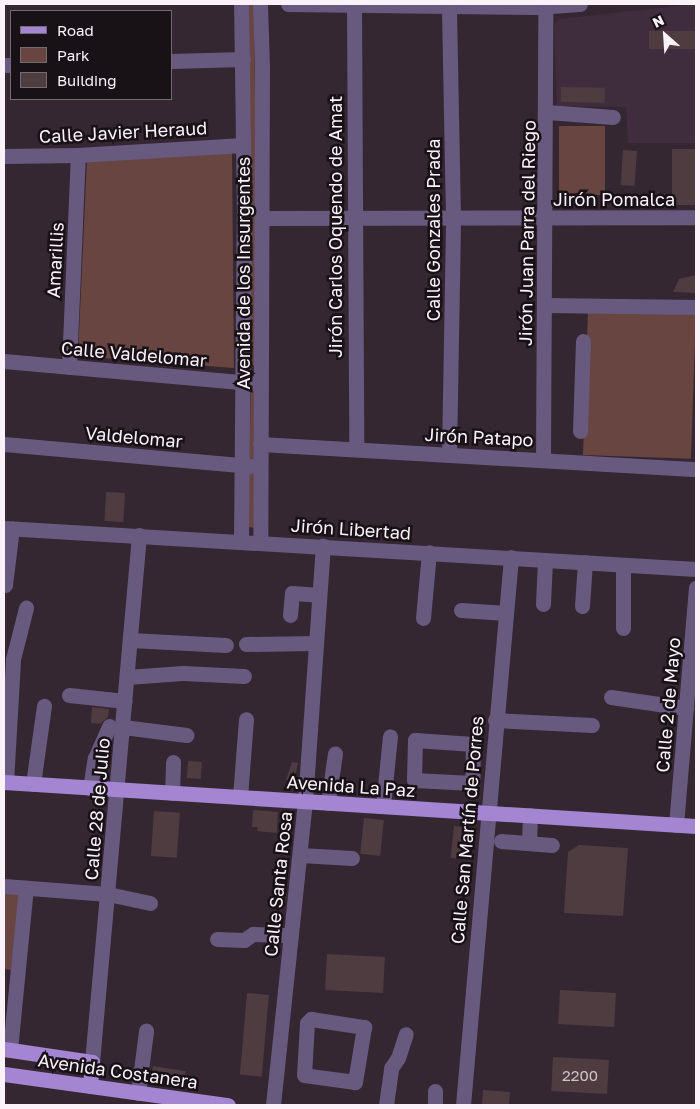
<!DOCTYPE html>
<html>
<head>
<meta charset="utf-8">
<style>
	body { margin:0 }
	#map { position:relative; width:700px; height:1109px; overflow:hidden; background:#342732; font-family:"Golos Text",sans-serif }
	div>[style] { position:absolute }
	.built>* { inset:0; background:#3f2d3d }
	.green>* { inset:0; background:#684540; transform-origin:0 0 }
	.building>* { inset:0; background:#4e3c41; transform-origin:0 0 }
	.minor>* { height:15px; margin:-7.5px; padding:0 7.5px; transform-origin:7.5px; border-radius:7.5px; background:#68597f }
	.major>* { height:15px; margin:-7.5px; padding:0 7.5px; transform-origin:7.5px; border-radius:7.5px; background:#a485d2 }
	span { translate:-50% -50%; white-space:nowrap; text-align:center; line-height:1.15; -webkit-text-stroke:5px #181217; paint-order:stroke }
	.number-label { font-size:15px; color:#cfc4cb }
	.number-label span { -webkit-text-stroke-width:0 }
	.street-label { font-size:18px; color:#faf1f9 }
	.frame { position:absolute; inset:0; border:5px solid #faf1f9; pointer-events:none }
	.legend { position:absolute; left:10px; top:10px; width:162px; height:90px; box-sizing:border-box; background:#181217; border:1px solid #726b71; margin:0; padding:6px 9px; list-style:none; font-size:15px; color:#faf1f9 }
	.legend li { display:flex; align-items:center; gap:10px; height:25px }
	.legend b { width:25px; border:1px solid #726b71 }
	.north { position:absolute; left:640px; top:10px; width:50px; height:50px; -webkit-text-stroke:4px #181217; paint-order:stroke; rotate:334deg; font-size:14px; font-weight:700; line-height:20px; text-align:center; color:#faf1f9 }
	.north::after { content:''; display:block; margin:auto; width:18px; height:22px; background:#faf1f9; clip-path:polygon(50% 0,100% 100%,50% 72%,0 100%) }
</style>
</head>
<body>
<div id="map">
	<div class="built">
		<i style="clip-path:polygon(696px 4px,696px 143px,628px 143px,626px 107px,557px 106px,554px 25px,560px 19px)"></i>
	</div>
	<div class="green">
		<i style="clip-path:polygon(242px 4px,254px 4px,258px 365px,249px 365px)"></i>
		<i style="left:559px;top:126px;width:46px;height:69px"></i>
		<i style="clip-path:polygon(232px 153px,234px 368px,78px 356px,87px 159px)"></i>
		<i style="left:588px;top:311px;width:108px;height:144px;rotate:2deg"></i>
		<i style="clip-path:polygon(251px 385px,257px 387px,255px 528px,248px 527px)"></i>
		<i style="clip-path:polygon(4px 889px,21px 891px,11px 970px,4px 969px)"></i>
	</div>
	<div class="building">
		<i style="left:649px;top:31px;width:47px;height:18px"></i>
		<i style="left:561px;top:87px;width:44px;height:15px;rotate:1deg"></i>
		<i style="left:672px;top:149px;width:23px;height:56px"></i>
		<i style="left:623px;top:150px;width:14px;height:35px;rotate:4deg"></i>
		<i style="clip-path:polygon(696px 275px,696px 293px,673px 292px,679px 279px)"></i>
		<i style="left:106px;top:492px;width:19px;height:29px;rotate:3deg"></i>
		<i style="clip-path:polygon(92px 707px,109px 709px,108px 717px,100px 724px,91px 723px)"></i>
		<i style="left:188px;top:761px;width:14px;height:17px;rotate:4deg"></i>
		<i style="clip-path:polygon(292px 762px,298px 763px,294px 781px,286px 780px)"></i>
		<i style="clip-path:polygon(253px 810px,278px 812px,277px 833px,257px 831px,258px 827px,252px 827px)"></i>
		<i style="left:154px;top:811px;width:26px;height:45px;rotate:4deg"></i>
		<i style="left:364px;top:818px;width:20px;height:36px;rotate:6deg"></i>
		<i style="left:454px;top:826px;width:9px;height:32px;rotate:6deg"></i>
		<i style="clip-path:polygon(579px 845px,628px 848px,623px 916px,564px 913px,568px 852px)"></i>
		<i style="left:327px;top:954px;width:58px;height:36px;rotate:3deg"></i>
		<i style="left:560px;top:990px;width:56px;height:34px;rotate:3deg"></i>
		<i style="left:247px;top:993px;width:22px;height:82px;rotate:5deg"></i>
		<i style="left:553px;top:1057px;width:56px;height:34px;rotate:3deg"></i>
		<i style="left:153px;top:1066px;width:33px;height:10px;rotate:9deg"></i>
		<i style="left:483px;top:1090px;width:27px;height:15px;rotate:4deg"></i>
	</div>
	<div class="minor">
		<i style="left:260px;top:4px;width:62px;rotate:88.2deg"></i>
		<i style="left:262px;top:66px;width:476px;rotate:90.2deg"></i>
		<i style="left:288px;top:4px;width:248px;rotate:0.7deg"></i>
		<i style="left:536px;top:7px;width:44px;rotate:-3.9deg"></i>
		<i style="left:354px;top:4px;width:445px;rotate:89.7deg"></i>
		<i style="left:171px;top:61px;width:72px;rotate:-1.6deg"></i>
		<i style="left:4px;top:65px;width:7px"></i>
		<i style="left:547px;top:112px;width:66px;rotate:4.3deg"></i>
		<i style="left:4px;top:156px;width:74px;rotate:-0.8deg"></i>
		<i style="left:78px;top:155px;width:165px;rotate:-3.5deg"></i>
		<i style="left:262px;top:218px;width:434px;rotate:-0.1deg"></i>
		<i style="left:545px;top:305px;width:151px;rotate:0.8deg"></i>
		<i style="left:4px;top:361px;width:248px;rotate:5.1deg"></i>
		<i style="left:69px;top:367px;width:212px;rotate:-87.6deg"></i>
		<i style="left:580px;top:431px;width:90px;rotate:-88.1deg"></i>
		<i style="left:4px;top:444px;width:248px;rotate:5.1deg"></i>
		<i style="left:260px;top:444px;width:437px;rotate:3.3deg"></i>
		<i style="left:449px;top:454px;width:236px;rotate:-89deg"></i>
		<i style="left:453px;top:218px;width:214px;rotate:-91.1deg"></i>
		<i style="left:543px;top:460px;width:453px;rotate:-89.7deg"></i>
		<i style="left:4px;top:528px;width:693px;rotate:3.39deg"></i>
		<i style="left:241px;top:541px;width:328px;rotate:-89.5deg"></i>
		<i style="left:244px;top:213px;width:209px;rotate:-90.8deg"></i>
		<i style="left:623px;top:565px;width:63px;rotate:90deg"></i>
		<i style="left:5px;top:585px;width:57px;rotate:-83deg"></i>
		<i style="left:543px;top:604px;width:44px;rotate:-87.4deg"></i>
		<i style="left:582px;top:606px;width:44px;rotate:-86.1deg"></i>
		<i style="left:461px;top:610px;width:45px;rotate:3.8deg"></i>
		<i style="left:290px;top:615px;width:22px;rotate:-85deg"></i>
		<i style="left:292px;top:593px;width:27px;rotate:4deg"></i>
		<i style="left:423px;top:618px;width:66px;rotate:-84.8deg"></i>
		<i style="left:130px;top:640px;width:96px;rotate:3deg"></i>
		<i style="left:246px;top:644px;width:70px;rotate:-0.8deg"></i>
		<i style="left:127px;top:677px;width:56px;rotate:-4.1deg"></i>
		<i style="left:183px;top:673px;width:61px;rotate:2.8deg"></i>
		<i style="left:69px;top:695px;width:56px;rotate:6.1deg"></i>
		<i style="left:611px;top:697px;width:76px;rotate:8.3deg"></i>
		<i style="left:495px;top:720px;width:97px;rotate:3deg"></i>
		<i style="left:123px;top:727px;width:64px;rotate:7.2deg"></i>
		<i style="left:415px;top:740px;width:58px;rotate:3.9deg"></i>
		<i style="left:473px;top:744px;width:39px;rotate:91deg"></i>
		<i style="left:472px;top:783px;width:58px;rotate:-177deg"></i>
		<i style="left:414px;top:780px;width:40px;rotate:-88.6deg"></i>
		<i style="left:6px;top:782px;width:123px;rotate:-86.7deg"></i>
		<i style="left:13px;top:659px;width:53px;rotate:-75.7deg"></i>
		<i style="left:33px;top:784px;width:79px;rotate:-82deg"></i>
		<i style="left:90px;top:788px;width:30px;rotate:-81deg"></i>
		<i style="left:95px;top:758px;width:35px;rotate:-66deg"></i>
		<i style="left:172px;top:793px;width:31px;rotate:-88deg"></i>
		<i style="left:240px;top:797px;width:78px;rotate:-85.6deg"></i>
		<i style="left:328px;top:803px;width:50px;rotate:-82deg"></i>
		<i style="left:383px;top:806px;width:70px;rotate:-84.3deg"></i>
		<i style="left:676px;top:825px;width:238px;rotate:-85.2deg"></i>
		<i style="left:501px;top:841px;width:51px;rotate:4.5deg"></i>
		<i style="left:529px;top:843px;width:28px;rotate:-88deg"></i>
		<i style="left:300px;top:855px;width:52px;rotate:3.3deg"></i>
		<i style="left:4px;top:886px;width:104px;rotate:4.4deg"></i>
		<i style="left:108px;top:894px;width:43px;rotate:12.1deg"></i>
		<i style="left:217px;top:939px;width:27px;rotate:2deg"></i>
		<i style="left:244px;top:940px;width:11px;rotate:-34deg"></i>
		<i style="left:253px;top:934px;width:38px;rotate:2deg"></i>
		<i style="left:311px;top:1019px;width:54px;rotate:8.6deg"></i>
		<i style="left:364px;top:1027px;width:56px;rotate:99.3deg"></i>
		<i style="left:355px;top:1082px;width:51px;rotate:-172.2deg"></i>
		<i style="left:304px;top:1075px;width:52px;rotate:-86.7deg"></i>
		<i style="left:307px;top:1023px;width:6px;rotate:-45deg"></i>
		<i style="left:10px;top:1050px;width:163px;rotate:-84.4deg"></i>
		<i style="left:92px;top:1062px;width:529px;rotate:-84.9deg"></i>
		<i style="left:138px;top:1093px;width:63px;rotate:-82.6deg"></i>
		<i style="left:273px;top:1105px;width:305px;rotate:-84deg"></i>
		<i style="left:305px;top:802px;width:257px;rotate:-86deg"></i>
		<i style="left:386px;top:1105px;width:37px;rotate:-82deg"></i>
		<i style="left:391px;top:1068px;width:12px;rotate:-55deg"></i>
		<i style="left:398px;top:1058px;width:25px;rotate:-72deg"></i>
		<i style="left:435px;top:1105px;width:14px;rotate:-90deg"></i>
		<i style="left:463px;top:1105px;width:550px;rotate:-84.99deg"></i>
	</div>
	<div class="major">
		<i style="left:4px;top:782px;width:693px;rotate:3.64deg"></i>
		<i style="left:4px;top:1049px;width:89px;rotate:8.4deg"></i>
		<i style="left:92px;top:1062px;width:24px;rotate:95deg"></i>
		<i style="left:4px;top:1074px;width:226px;rotate:7.9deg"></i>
	</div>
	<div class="number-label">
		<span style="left:580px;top:1076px">2200</span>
	</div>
	<div class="street-label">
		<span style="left:123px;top:132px;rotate:-3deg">Calle Javier Heraud</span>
		<span style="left:614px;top:199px">Jirón Pomalca</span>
		<span style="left:335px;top:227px;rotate:-90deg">Jirón Carlos Oquendo de Amat</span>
		<span style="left:433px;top:230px;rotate:-90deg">Calle Gonzales Prada</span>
		<span style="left:527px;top:233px;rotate:-89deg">Jirón Juan Parra del Riego</span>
		<span style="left:55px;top:260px;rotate:-87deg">Amarillis</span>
		<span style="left:243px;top:273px;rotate:-90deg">Avenida de los Insurgentes</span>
		<span style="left:134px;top:354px;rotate:5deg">Calle Valdelomar</span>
		<span style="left:134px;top:437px;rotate:5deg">Valdelomar</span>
		<span style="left:479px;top:437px;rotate:3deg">Jirón Patapo</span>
		<span style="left:351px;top:529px;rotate:4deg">Jirón Libertad</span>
		<span style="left:668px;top:705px;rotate:-85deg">Calle 2 de Mayo</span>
		<span style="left:351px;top:786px;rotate:4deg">Avenida La Paz</span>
		<span style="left:97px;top:809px;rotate:-85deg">Calle 28 de Julio</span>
		<span style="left:467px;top:830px;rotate:-85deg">Calle San Martín de Porres</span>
		<span style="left:278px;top:884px;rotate:-84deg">Calle Santa Rosa</span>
		<span style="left:118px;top:1071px;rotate:8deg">Avenida Costanera</span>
	</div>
	<div class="frame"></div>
	<ul class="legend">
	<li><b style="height:6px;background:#a485d2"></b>Road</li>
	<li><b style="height:14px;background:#684540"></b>Park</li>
	<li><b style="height:14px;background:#4e3c41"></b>Building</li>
	</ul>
	<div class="north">N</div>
</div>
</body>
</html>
